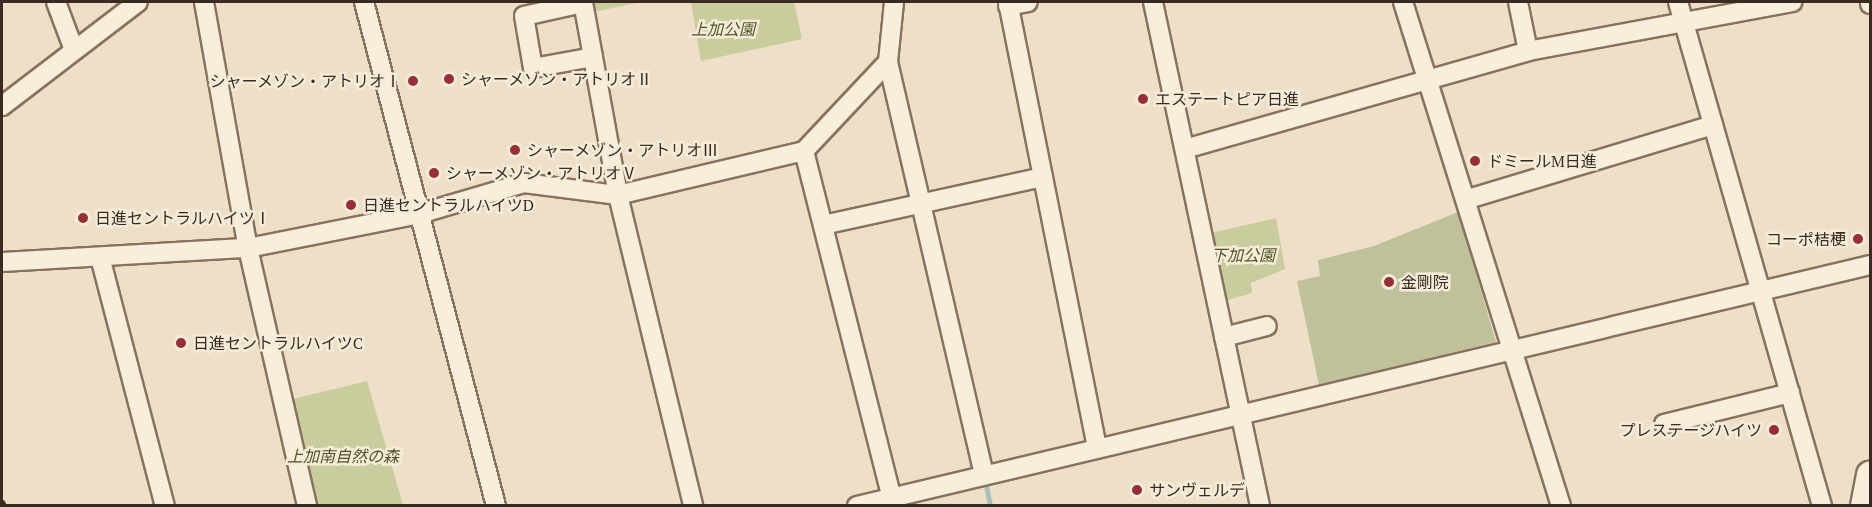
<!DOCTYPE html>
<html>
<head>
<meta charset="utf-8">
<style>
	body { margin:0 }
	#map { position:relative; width:1872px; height:507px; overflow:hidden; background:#eee0c8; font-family:"PT Serif","Noto Sans JP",serif }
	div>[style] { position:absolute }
	.green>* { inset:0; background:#c9cc9c }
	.cemetery>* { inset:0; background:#bfc19b }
	.stream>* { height:5px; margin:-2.5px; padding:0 2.5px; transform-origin:2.5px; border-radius:2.5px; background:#a9c2b9 }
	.roads { filter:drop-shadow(2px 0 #89725d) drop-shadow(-2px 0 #89725d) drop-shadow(0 2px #89725d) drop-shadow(0 -2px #89725d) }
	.street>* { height:18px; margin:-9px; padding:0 9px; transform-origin:9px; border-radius:9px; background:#f8eedc }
	.secondary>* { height:26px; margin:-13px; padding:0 13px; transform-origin:13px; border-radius:13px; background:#f8eedc }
	.rail>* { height:4.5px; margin-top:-2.25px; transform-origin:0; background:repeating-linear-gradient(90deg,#3a2b21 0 10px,transparent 0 20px) }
	.dots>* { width:16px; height:16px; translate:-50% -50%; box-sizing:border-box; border:3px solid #f5ebd8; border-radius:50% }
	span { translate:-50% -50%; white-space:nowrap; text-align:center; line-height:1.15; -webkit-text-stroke:5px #f5ebd8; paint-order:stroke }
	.park-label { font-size:16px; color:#4d5628; font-style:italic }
	.poi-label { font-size:16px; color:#3a2b21 }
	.left { translate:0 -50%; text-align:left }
	.right { translate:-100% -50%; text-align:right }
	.frame { position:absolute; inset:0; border:3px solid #3a2b21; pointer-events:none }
</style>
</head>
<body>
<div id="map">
	<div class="green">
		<i style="clip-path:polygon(591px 2px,642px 2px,593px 12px)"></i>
		<i style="clip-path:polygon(691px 2px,794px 2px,802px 39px,701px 61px)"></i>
		<i style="clip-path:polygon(1276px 218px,1285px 269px,1251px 283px,1252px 293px,1221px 302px,1207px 234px)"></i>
		<i style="clip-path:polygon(367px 381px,403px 505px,309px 505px,285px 401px)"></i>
	</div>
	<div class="cemetery">
		<i style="clip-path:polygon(1458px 212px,1496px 342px,1319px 385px,1297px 281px,1320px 276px,1318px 260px,1374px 246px)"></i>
	</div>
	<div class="stream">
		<i style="left:985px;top:480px;width:26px;rotate:79deg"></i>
	</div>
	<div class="roads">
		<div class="street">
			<i style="left:56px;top:2px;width:51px;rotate:69.4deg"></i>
			<i style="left:204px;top:2px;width:250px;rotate:79.9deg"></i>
			<i style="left:248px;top:248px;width:265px;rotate:77.1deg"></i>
			<i style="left:364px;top:2px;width:521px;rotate:75.32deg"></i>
			<i style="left:583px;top:2px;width:196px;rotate:79.7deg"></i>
			<i style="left:618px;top:195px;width:320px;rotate:76.4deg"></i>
			<i style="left:894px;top:2px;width:60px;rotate:95.7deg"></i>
			<i style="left:888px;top:62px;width:424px;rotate:76.9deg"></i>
			<i style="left:1008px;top:2px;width:454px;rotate:78.7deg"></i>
			<i style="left:1153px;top:2px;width:515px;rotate:78.01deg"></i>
			<i style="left:1403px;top:2px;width:528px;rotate:72.59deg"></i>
			<i style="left:1518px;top:2px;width:50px;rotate:78.5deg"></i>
			<i style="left:1678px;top:2px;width:524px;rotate:74.05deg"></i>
			<i style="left:1870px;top:2px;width:2px;rotate:90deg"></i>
			<i style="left:583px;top:3px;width:60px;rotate:167.6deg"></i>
			<i style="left:524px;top:16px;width:53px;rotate:80.2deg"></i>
			<i style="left:533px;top:68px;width:61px;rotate:-10.4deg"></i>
			<i style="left:1008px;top:6px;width:20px;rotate:-11deg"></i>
			<i style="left:2px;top:106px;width:171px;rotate:-37.4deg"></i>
			<i style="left:1185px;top:149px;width:357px;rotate:-15.9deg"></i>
			<i style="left:1528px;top:51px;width:269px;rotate:-10.5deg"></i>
			<i style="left:804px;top:151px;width:366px;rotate:75.8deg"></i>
			<i style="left:1468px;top:199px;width:256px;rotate:-16.8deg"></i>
			<i style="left:823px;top:225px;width:225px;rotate:-12.3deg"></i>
			<i style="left:100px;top:257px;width:257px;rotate:75.4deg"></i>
			<i style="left:2px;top:262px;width:246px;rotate:-3.3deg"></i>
			<i style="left:248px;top:248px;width:174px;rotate:-11.2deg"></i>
			<i style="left:419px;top:214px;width:109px;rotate:-16.4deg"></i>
			<i style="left:524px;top:183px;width:95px;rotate:7.3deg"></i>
			<i style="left:618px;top:195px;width:191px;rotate:-13.3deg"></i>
			<i style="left:804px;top:151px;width:122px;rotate:-46.7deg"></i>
			<i style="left:1224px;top:337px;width:44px;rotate:-14.3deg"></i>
			<i style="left:1664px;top:424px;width:130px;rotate:-13.8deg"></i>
			<i style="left:857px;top:506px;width:1041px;rotate:-13.38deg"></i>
		</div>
		<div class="secondary">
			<i style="left:1864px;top:506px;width:32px;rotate:-79deg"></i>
		</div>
	</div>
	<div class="rail">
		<i style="left:2px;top:501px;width:6px;rotate:59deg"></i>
	</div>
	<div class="dots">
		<i style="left:449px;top:79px;background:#972f36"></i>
		<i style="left:413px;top:81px;background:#972f36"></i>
		<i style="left:1143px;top:99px;background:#972f36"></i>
		<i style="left:515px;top:150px;background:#972f36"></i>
		<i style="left:1475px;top:161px;background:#972f36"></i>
		<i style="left:434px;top:173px;background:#972f36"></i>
		<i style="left:351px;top:205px;background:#972f36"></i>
		<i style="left:83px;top:218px;background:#972f36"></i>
		<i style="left:1858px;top:239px;background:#972f36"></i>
		<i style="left:1389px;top:282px;background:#972f36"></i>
		<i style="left:181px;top:343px;background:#972f36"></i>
		<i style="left:1774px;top:430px;background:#972f36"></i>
		<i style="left:1137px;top:490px;background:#972f36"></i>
	</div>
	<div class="park-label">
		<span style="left:723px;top:29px">上加公園</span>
		<span style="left:1243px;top:255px">下加公園</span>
		<span style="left:343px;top:456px">上加南自然の森</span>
	</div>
	<div class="poi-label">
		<span class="left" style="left:461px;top:79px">シャーメゾン・アトリオⅡ</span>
		<span class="right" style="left:401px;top:81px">シャーメゾン・アトリオⅠ</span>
		<span class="left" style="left:1155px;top:99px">エステートピア日進</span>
		<span class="left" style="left:527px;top:150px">シャーメゾン・アトリオⅢ</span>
		<span class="left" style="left:1487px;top:161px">ドミールM日進</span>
		<span class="left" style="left:446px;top:173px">シャーメゾン・アトリオⅤ</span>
		<span class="left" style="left:363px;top:205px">日進セントラルハイツD</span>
		<span class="left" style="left:95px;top:218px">日進セントラルハイツⅠ</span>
		<span class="right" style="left:1846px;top:239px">コーポ桔梗</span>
		<span class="left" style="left:1401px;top:282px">金剛院</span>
		<span class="left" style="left:193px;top:343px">日進セントラルハイツC</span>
		<span class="right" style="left:1762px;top:430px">プレステージハイツ</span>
		<span class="left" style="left:1149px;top:490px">サンヴェルデ</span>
	</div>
	<div class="frame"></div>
</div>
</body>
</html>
